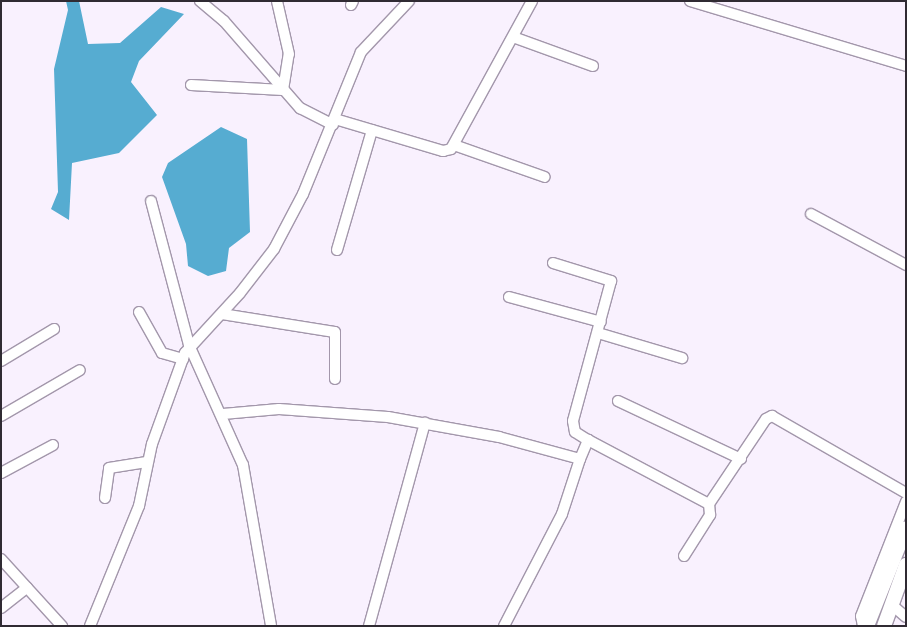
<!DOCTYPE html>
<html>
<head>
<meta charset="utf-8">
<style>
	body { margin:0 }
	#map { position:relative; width:907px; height:627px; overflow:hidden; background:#f9f1fe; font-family:Commissioner,sans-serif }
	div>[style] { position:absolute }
	.water>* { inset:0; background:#56acd1 }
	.roads { filter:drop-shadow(1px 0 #a397ab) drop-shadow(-1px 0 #a397ab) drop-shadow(0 1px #a397ab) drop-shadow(0 -1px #a397ab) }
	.street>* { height:10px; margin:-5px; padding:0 5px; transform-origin:5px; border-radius:5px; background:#fff }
	.secondary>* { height:14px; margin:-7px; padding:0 7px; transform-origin:7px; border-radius:7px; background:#fff }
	span { translate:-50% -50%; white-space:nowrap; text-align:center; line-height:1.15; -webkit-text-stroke:4.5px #f9f1fe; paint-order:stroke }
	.frame { position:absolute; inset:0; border:2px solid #302b33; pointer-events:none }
</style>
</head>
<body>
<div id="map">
	<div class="water">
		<i style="clip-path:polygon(66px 1px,79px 1px,88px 44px,120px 43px,161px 7px,184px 14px,139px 61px,131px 82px,157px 115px,119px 153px,72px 163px,69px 220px,51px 209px,58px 192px,54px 69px,68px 10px)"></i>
		<i style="clip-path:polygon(221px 127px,247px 139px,250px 232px,229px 248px,226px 271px,208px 276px,188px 266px,186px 244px,162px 177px,168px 163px)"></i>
	</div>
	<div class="roads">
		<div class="street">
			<i style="left:200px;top:1px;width:31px;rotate:40deg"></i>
			<i style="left:224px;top:21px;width:116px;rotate:48.9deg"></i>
			<i style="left:300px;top:108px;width:37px;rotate:27deg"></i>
			<i style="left:690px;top:1px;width:226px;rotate:16.7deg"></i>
			<i style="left:351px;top:5px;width:4px;rotate:-63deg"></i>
			<i style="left:513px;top:37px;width:85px;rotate:19.9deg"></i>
			<i style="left:191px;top:85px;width:92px;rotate:3.1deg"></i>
			<i style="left:283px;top:90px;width:36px;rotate:-81deg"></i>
			<i style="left:289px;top:54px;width:54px;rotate:-102.8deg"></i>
			<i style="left:335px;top:119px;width:113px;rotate:16.5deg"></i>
			<i style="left:443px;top:151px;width:8px;rotate:-14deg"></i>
			<i style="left:451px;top:149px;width:169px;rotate:-61.3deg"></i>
			<i style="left:454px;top:145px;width:96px;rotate:19.4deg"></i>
			<i style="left:151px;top:201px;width:149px;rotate:75.2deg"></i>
			<i style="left:189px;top:345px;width:132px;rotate:65.8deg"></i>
			<i style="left:243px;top:465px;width:163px;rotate:80.1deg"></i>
			<i style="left:811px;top:214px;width:108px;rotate:28.2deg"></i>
			<i style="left:337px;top:250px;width:125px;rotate:-73.7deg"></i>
			<i style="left:553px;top:263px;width:61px;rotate:17.2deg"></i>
			<i style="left:611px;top:281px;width:145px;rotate:105.2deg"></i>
			<i style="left:573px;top:421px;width:11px;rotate:80deg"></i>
			<i style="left:575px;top:432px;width:15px;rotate:32deg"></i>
			<i style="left:509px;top:297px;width:95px;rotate:15.2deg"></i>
			<i style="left:139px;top:312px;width:47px;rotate:60.7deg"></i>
			<i style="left:162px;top:353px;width:22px;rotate:16deg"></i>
			<i style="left:222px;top:314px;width:114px;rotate:9.1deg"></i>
			<i style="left:335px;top:332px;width:47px;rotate:90deg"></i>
			<i style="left:598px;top:333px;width:88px;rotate:16.6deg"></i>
			<i style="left:1px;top:361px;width:62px;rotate:-31.1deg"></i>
			<i style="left:618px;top:401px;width:136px;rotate:25.2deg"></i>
			<i style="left:223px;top:414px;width:56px;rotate:-5.1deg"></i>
			<i style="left:279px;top:409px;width:109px;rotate:4.2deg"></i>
			<i style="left:388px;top:417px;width:113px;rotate:10.2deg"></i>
			<i style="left:499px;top:437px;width:84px;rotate:15.2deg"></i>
			<i style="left:580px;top:459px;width:21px;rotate:-67deg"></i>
			<i style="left:588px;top:440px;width:137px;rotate:27.9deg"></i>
			<i style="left:709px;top:504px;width:102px;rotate:-56.2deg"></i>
			<i style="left:766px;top:419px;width:7px;rotate:-27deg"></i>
			<i style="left:772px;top:416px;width:155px;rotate:29.9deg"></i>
			<i style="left:1px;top:416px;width:91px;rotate:-30.2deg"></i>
			<i style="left:1px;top:473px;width:59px;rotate:-28.3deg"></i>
			<i style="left:105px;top:498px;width:30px;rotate:-82deg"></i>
			<i style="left:109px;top:468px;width:38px;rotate:-9deg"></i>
			<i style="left:684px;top:556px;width:49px;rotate:-57.6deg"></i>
			<i style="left:710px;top:515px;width:11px;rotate:-95deg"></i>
			<i style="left:1px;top:559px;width:91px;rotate:47.7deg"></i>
			<i style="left:892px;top:605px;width:18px;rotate:41deg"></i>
			<i style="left:1px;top:608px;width:33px;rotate:-38deg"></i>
			<i style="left:90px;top:626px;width:130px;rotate:-67.8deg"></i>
			<i style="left:139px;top:506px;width:63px;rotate:-78.2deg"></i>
			<i style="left:152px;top:444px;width:97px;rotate:-70.1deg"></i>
			<i style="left:185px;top:353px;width:81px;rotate:-47.5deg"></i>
			<i style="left:240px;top:293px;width:56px;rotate:-52.3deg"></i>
			<i style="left:274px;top:249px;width:62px;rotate:-62.2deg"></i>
			<i style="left:303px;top:194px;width:153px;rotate:-67.8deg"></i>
			<i style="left:361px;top:52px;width:70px;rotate:-46.7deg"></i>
			<i style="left:369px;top:626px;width:211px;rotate:-74.6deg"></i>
			<i style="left:504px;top:626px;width:126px;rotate:-62.6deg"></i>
			<i style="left:562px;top:514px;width:58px;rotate:-71.9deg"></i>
			<i style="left:863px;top:626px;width:10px;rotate:-101deg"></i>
			<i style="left:861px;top:616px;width:123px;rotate:-68.5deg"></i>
		</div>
		<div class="secondary">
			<i style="left:867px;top:626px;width:105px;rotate:-68.3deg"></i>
			<i style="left:884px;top:626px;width:65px;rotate:-70.2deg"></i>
		</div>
	</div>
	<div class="frame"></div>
</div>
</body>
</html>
